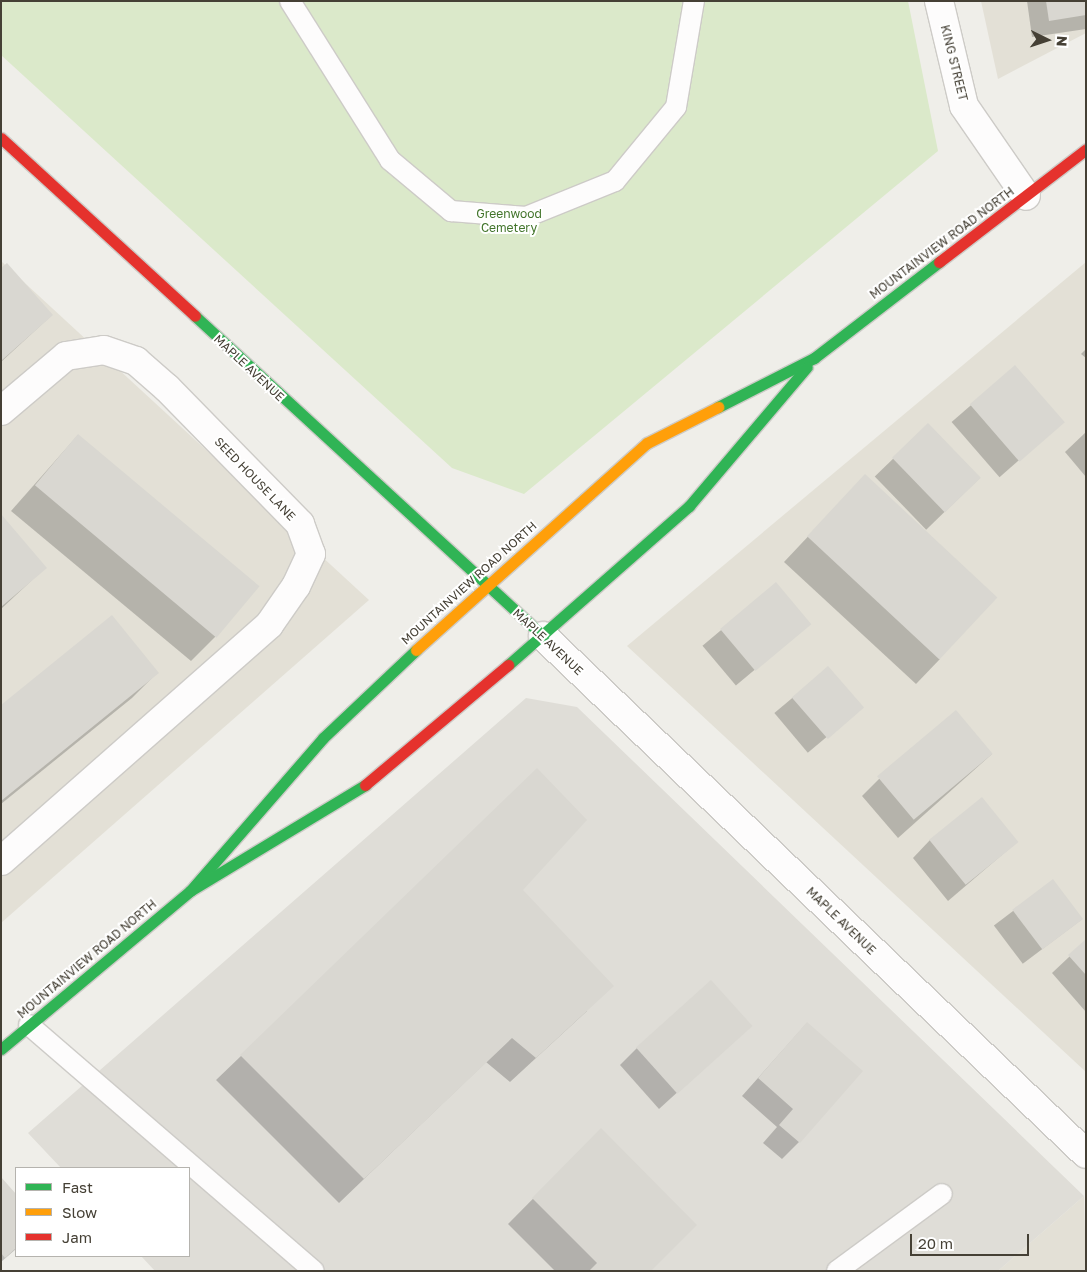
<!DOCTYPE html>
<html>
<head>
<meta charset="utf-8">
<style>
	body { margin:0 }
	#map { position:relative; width:1087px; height:1272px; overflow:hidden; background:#efeee9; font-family:"Golos Text",sans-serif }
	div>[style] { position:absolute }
	.residential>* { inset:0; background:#e3e0d6 }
	.industrial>* { inset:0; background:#dfddd7 }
	.green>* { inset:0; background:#dbe9ca }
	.shadow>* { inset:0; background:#0003; transform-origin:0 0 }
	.building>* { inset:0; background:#d9d7d1; transform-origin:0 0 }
	.roads { filter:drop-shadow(1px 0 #cdcbc7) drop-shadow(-1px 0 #cdcbc7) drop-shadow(0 1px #cdcbc7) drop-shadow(0 -1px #cdcbc7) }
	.lane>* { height:20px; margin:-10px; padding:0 10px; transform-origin:10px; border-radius:10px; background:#fdfcfc }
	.street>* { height:28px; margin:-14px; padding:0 14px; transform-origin:14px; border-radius:14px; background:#fdfcfc }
	.fast>* { height:11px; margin:-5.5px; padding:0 5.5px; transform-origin:5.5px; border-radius:5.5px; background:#30b455 }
	.slow>* { height:11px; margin:-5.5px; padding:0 5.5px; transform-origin:5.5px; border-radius:5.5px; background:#ff9f0a }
	.jam>* { height:11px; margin:-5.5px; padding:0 5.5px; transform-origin:5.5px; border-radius:5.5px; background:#e5322d }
	span { translate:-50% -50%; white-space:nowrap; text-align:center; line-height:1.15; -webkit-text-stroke:4px #fff; paint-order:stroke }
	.street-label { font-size:12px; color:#454035 }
	.park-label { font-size:12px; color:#42742b }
	.frame { position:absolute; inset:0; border:2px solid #454035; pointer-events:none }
	.legend { position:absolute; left:15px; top:1167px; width:175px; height:90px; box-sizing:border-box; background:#fff; border:1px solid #b5b3ae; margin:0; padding:6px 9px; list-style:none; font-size:15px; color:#454035 }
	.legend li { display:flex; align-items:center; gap:10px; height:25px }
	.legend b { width:25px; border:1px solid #b5b3ae }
	.north { position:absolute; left:1022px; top:15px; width:50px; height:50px; -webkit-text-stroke:4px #fff; paint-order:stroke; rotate:94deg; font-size:14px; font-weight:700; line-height:20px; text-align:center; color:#454035 }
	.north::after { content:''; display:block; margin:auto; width:18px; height:22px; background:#454035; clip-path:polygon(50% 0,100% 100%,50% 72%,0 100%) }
	.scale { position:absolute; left:910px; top:1234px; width:119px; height:22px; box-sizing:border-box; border:2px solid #454035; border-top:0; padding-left:6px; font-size:15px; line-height:18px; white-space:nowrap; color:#454035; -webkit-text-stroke:4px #fff; paint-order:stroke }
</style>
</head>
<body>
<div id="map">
	<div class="residential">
		<i style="clip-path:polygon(981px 1px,1086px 1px,1086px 33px,998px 79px)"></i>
		<i style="clip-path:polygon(1px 261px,369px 600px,1px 923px)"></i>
		<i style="clip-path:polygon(1086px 262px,1086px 1072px,627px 646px)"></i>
		<i style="clip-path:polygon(1084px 1196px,1086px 1271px,998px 1271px)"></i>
	</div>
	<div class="industrial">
		<i style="clip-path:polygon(526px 698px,577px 707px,1084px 1196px,998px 1271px,155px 1271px,141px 1256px,189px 1256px,189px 1168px,61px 1168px,28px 1133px)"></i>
	</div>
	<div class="green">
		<i style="clip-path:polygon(1px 1px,908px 1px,938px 151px,524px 494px,452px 468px,1px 55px)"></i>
	</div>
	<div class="shadow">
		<i style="clip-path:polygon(1027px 1px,1086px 1px,1086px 29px,1032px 37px)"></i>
		<i style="clip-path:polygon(1px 270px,52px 315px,1px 362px)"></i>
		<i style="clip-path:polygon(1086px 349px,1086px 358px,1081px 354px)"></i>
		<i style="left:1015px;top:367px;width:73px;height:84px;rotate:49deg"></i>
		<i style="left:928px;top:425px;width:74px;height:74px;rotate:46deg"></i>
		<i style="clip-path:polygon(1086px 432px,1086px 477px,1065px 452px)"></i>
		<i style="clip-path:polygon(78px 435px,216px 636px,191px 661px,11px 511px)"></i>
		<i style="clip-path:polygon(865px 476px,940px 659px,916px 684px,784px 562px)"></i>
		<i style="clip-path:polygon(1px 516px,45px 568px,1px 609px)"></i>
		<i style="left:776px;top:584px;width:52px;height:96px;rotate:50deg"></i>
		<i style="left:828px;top:668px;width:52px;height:70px;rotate:50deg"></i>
		<i style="clip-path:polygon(157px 673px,132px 698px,1px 804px,1px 707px)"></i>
		<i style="clip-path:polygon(992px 754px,898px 838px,862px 796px,879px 779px)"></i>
		<i style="clip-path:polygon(930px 840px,1017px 842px,948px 901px,913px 858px)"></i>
		<i style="left:1053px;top:881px;width:48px;height:74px;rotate:53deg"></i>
		<i style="clip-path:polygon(521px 890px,587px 1011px,510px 1082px,486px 1062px,339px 1203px,216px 1080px,241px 1056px)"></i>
		<i style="clip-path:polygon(1086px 941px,1086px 1012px,1052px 973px)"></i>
		<i style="clip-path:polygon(807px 1023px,799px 1142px,782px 1159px,763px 1143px,777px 1127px,742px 1096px)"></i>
		<i style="clip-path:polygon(750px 1026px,659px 1109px,620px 1065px,637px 1048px)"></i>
		<i style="clip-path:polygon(601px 1130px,649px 1271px,555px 1271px,508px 1224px)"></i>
		<i style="clip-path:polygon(1px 1178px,16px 1196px,16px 1249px,1px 1262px)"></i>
	</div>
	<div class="building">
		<i style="clip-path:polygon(1046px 1px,1086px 1px,1086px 15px,1049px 21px)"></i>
		<i style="clip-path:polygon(7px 263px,53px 315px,1px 361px,1px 268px)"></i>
		<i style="left:1015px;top:365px;width:76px;height:60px;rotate:49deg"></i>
		<i style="left:928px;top:423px;width:76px;height:50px;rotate:46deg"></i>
		<i style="left:78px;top:434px;width:237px;height:67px;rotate:40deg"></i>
		<i style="left:865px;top:474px;width:181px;height:85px;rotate:43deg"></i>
		<i style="clip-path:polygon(1px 514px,47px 568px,1px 607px)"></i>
		<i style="left:776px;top:582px;width:55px;height:73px;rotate:50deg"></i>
		<i style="clip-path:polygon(112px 615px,159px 673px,1px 801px,1px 705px)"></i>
		<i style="left:828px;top:666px;width:55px;height:48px;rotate:49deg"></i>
		<i style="left:956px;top:710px;width:57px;height:103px;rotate:50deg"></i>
		<i style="clip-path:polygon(537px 768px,587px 820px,523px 890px,614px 986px,536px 1058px,512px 1038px,364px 1179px,240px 1055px)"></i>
		<i style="left:982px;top:797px;width:58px;height:68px;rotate:51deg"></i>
		<i style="left:1053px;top:879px;width:50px;height:51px;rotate:53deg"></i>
		<i style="clip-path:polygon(1086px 939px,1086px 975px,1068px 955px)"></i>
		<i style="left:711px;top:980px;width:62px;height:101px;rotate:48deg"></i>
		<i style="clip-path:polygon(807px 1022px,863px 1071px,800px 1143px,779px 1125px,793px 1109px,758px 1078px)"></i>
		<i style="clip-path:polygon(601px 1128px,697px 1225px,651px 1271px,589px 1271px,597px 1263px,532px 1198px)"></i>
		<i style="clip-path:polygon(1px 1177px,16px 1194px,16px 1248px,5px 1258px,1px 1253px)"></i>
	</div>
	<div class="roads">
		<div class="lane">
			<i style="left:290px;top:1px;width:188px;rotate:57.8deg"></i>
			<i style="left:390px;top:160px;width:80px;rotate:39.9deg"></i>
			<i style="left:451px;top:211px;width:75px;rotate:4.6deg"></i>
			<i style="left:526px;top:217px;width:96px;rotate:-22deg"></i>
			<i style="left:615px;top:181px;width:96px;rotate:-50.5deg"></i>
			<i style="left:676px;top:107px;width:108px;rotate:-80.4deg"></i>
			<i style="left:29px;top:1025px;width:376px;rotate:40.8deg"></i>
			<i style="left:837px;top:1271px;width:130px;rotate:-36.3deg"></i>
		</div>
		<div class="street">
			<i style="left:939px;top:1px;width:108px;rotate:76.6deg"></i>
			<i style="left:964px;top:106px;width:109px;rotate:55.4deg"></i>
			<i style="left:1px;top:411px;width:85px;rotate:-40.2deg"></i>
			<i style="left:66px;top:356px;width:38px;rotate:-9deg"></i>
			<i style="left:104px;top:350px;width:34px;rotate:19deg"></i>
			<i style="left:136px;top:361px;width:41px;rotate:41.1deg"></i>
			<i style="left:167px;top:388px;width:190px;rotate:45.6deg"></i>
			<i style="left:300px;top:524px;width:32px;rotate:70deg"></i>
			<i style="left:311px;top:554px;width:35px;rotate:115deg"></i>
			<i style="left:296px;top:586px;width:47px;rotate:124.7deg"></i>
			<i style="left:269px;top:625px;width:357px;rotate:138.6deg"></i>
			<i style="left:543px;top:636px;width:750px;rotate:43.65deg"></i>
		</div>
		<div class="fast">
			<i style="left:195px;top:316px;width:473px;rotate:42.6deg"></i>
			<i style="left:718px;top:407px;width:108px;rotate:-27deg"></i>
			<i style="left:814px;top:358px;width:158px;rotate:-37.5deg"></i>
			<i style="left:508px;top:665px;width:241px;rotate:-41.3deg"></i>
			<i style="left:689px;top:506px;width:182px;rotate:-49.7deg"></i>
			<i style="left:190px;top:891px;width:203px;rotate:-49deg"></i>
			<i style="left:323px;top:738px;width:128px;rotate:-43.4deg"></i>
			<i style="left:1px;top:1049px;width:246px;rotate:-39.9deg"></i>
			<i style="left:190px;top:891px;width:205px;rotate:-31.2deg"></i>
		</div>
		<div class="slow">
			<i style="left:416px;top:650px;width:310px;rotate:-41.9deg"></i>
			<i style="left:647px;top:443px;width:80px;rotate:-26.9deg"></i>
		</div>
		<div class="jam">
			<i style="left:1px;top:138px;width:263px;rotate:42.5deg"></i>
			<i style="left:939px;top:262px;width:185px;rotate:-37.5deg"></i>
			<i style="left:365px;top:785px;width:187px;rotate:-40deg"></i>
		</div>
	</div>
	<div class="street-label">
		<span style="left:954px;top:63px;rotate:76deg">KING STREET</span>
		<span style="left:942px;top:243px;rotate:-37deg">MOUNTAINVIEW ROAD NORTH</span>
		<span style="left:249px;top:368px;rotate:43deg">MAPLE AVENUE</span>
		<span style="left:255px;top:479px;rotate:46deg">SEED HOUSE LANE</span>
		<span style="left:469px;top:583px;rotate:-42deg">MOUNTAINVIEW ROAD NORTH</span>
		<span style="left:548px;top:642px;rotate:43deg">MAPLE AVENUE</span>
		<span style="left:841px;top:921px;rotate:44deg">MAPLE AVENUE</span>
		<span style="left:87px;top:959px;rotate:-40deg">MOUNTAINVIEW ROAD NORTH</span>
	</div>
	<div class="park-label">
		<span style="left:509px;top:221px">Greenwood<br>Cemetery</span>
	</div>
	<div class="frame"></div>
	<ul class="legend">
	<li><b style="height:6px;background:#30b455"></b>Fast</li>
	<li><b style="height:6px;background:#ff9f0a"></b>Slow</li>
	<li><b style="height:6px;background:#e5322d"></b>Jam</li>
	</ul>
	<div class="north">N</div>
	<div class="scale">20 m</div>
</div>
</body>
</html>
